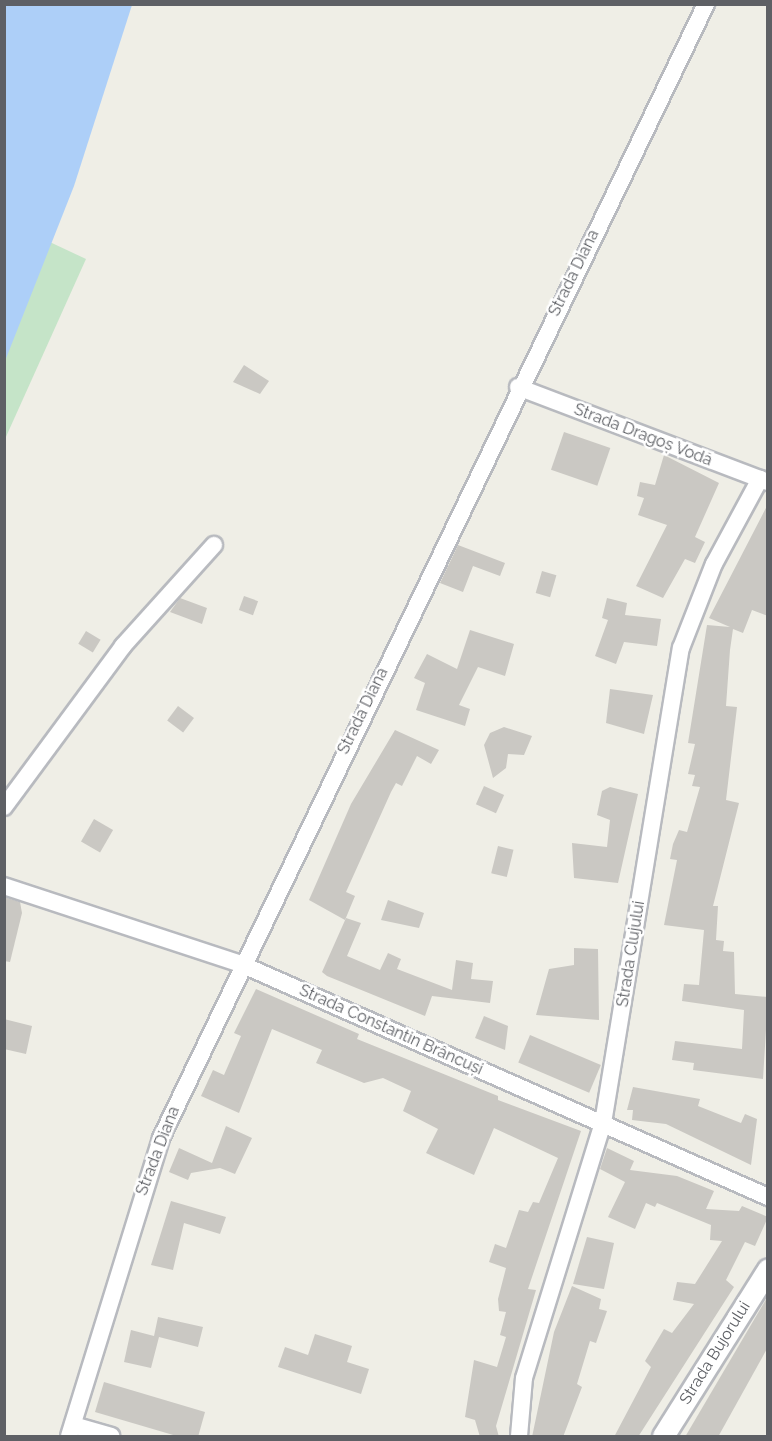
<!DOCTYPE html>
<html>
<head>
<meta charset="utf-8">
<style>
	body { margin:0 }
	#map { position:relative; width:772px; height:1441px; overflow:hidden; background:#efeee6; font-family:Raleway,sans-serif }
	div>[style] { position:absolute }
	.green>* { inset:0; background:#c5e4c8 }
	.water>* { inset:0; background:#adcff8 }
	.building>* { inset:0; background:#cac8c3; transform-origin:0 0 }
	.roads { filter:drop-shadow(2px 0 #b8babf) drop-shadow(-2px 0 #b8babf) drop-shadow(0 2px #b8babf) drop-shadow(0 -2px #b8babf) }
	.minor>* { height:16px; margin:-8px; padding:0 8px; transform-origin:8px; border-radius:8px; background:#fff }
	.tertiary>* { height:21px; margin:-10.5px; padding:0 10.5px; transform-origin:10.5px; border-radius:10.5px; background:#fff }
	span { translate:-50% -50%; white-space:nowrap; text-align:center; line-height:1.15; -webkit-text-stroke:5px #fff; paint-order:stroke }
	.street-label { font-size:16px; color:#5e6065 }
	.frame { position:absolute; inset:0; border:6px solid #5e6065; pointer-events:none }
</style>
</head>
<body>
<div id="map">
	<div class="green">
		<i style="clip-path:polygon(5px 221px,86px 259px,5px 439px)"></i>
	</div>
	<div class="water">
		<i style="clip-path:polygon(5px 4px,132px 5px,74px 186px,5px 361px)"></i>
	</div>
	<div class="building">
		<i style="clip-path:polygon(244px 365px,269px 381px,260px 394px,233px 382px)"></i>
		<i style="left:564px;top:432px;width:49px;height:40px;rotate:19deg"></i>
		<i style="clip-path:polygon(664px 455px,719px 483px,695px 537px,705px 542px,695px 563px,685px 559px,663px 598px,636px 586px,667px 525px,638px 515px,644px 498px,637px 496px,640px 482px,655px 485px)"></i>
		<i style="clip-path:polygon(768px 504px,768px 616px,752px 610px,743px 633px,733px 629px,730px 650px,726px 706px,737px 707px,726px 800px,739px 803px,713px 906px,718px 906px,716px 940px,724px 941px,723px 951px,734px 952px,735px 994px,768px 997px,763px 1079px,693px 1070px,694px 1063px,672px 1060px,675px 1041px,742px 1049px,744px 1010px,682px 1001px,684px 984px,699px 985px,704px 930px,664px 925px,677px 860px,670px 859px,673px 844px,679px 830px,687px 832px,700px 787px,692px 786px,695px 775px,688px 774px,695px 744px,688px 743px,707px 625px,730px 627px,709px 618px)"></i>
		<i style="clip-path:polygon(458px 545px,505px 563px,500px 576px,473px 566px,463px 592px,440px 583px)"></i>
		<i style="left:542px;top:571px;width:15px;height:23px;rotate:16deg"></i>
		<i style="left:244px;top:596px;width:15px;height:15px;rotate:20deg"></i>
		<i style="clip-path:polygon(180px 598px,207px 608px,202px 624px,170px 612px)"></i>
		<i style="clip-path:polygon(607px 598px,627px 603px,625px 615px,661px 619px,657px 646px,624px 642px,616px 664px,595px 656px,608px 620px,602px 618px)"></i>
		<i style="clip-path:polygon(470px 630px,514px 644px,505px 676px,478px 667px,459px 705px,470px 709px,465px 726px,416px 710px,425px 683px,414px 678px,427px 654px,457px 669px)"></i>
		<i style="left:86px;top:631px;width:17px;height:15px;rotate:31deg"></i>
		<i style="clip-path:polygon(610px 689px,653px 695px,644px 734px,606px 723px)"></i>
		<i style="left:178px;top:706px;width:20px;height:18px;rotate:37deg"></i>
		<i style="clip-path:polygon(504px 727px,532px 736px,524px 755px,508px 754px,506px 768px,493px 778px,484px 745px,490px 733px)"></i>
		<i style="clip-path:polygon(395px 730px,439px 750px,431px 764px,417px 756px,402px 786px,396px 783px,391px 792px,346px 892px,355px 896px,345px 920px,309px 900px,351px 804px)"></i>
		<i style="left:484px;top:786px;width:22px;height:20px;rotate:24deg"></i>
		<i style="clip-path:polygon(610px 787px,638px 794px,618px 883px,574px 878px,572px 843px,607px 847px,610px 820px,597px 815px,602px 791px)"></i>
		<i style="left:94px;top:819px;width:22px;height:26px;rotate:30deg"></i>
		<i style="left:498px;top:846px;width:16px;height:28px;rotate:14deg"></i>
		<i style="clip-path:polygon(4px 897px,20px 902px,22px 913px,10px 962px,4px 961px)"></i>
		<i style="clip-path:polygon(388px 900px,424px 913px,419px 928px,381px 920px)"></i>
		<i style="clip-path:polygon(346px 918px,361px 923px,347px 956px,380px 970px,388px 953px,401px 959px,397px 969px,452px 990px,456px 960px,473px 963px,471px 979px,493px 981px,490px 1003px,432px 996px,425px 1016px,327px 976px,322px 972px)"></i>
		<i style="clip-path:polygon(574px 948px,598px 949px,599px 1020px,536px 1015px,549px 969px,574px 965px)"></i>
		<i style="clip-path:polygon(256px 989px,359px 1034px,357px 1039px,498px 1096px,498px 1100px,581px 1131px,528px 1289px,536px 1290px,496px 1426px,499px 1437px,480px 1437px,475px 1420px,465px 1417px,474px 1360px,497px 1367px,506px 1337px,500px 1335px,506px 1312px,499px 1311px,498px 1299px,506px 1268px,489px 1262px,495px 1244px,506px 1248px,519px 1210px,528px 1212px,533px 1202px,539px 1203px,558px 1158px,494px 1128px,474px 1175px,441px 1160px,426px 1153px,438px 1129px,403px 1111px,411px 1091px,383px 1078px,364px 1083px,316px 1063px,322px 1050px,272px 1029px,239px 1113px,201px 1096px,213px 1070px,224px 1075px,241px 1036px,234px 1033px)"></i>
		<i style="clip-path:polygon(484px 1016px,508px 1026px,505px 1050px,475px 1038px)"></i>
		<i style="clip-path:polygon(4px 1019px,32px 1026px,26px 1054px,4px 1049px)"></i>
		<i style="left:530px;top:1035px;width:77px;height:30px;rotate:23deg"></i>
		<i style="clip-path:polygon(633px 1087px,700px 1099px,698px 1106px,741px 1123px,745px 1114px,757px 1119px,751px 1165px,666px 1124px,632px 1120px,633px 1110px,627px 1110px)"></i>
		<i style="clip-path:polygon(226px 1126px,252px 1138px,235px 1174px,220px 1168px,191px 1173px,188px 1180px,169px 1172px,179px 1148px,212px 1163px)"></i>
		<i style="clip-path:polygon(607px 1148px,634px 1161px,630px 1170px,677px 1176px,714px 1191px,706px 1209px,739px 1211px,742px 1206px,768px 1217px,755px 1246px,745px 1242px,726px 1280px,734px 1287px,638px 1437px,614px 1437px,651px 1367px,645px 1361px,664px 1329px,672px 1333px,694px 1304px,673px 1300px,677px 1282px,695px 1284px,722px 1241px,710px 1240px,711px 1225px,657px 1203px,655px 1207px,646px 1203px,635px 1229px,608px 1217px,625px 1182px,600px 1169px)"></i>
		<i style="clip-path:polygon(171px 1201px,226px 1217px,220px 1234px,184px 1223px,173px 1270px,151px 1265px)"></i>
		<i style="clip-path:polygon(587px 1237px,614px 1243px,604px 1289px,573px 1284px)"></i>
		<i style="clip-path:polygon(572px 1286px,601px 1299px,599px 1309px,607px 1311px,596px 1343px,590px 1341px,577px 1384px,582px 1387px,563px 1437px,532px 1437px,554px 1332px)"></i>
		<i style="clip-path:polygon(768px 1296px,768px 1347px,718px 1437px,685px 1437px)"></i>
		<i style="clip-path:polygon(158px 1317px,203px 1327px,198px 1347px,159px 1337px,151px 1368px,124px 1362px,131px 1330px,154px 1336px)"></i>
		<i style="clip-path:polygon(315px 1334px,352px 1346px,347px 1362px,369px 1369px,361px 1394px,278px 1367px,285px 1347px,308px 1355px)"></i>
		<i style="clip-path:polygon(104px 1382px,205px 1412px,198px 1437px,180px 1437px,95px 1412px)"></i>
	</div>
	<div class="roads">
		<div class="minor">
			<i style="left:518px;top:387px;width:267px;rotate:20.8deg"></i>
			<i style="left:4px;top:807px;width:200px;rotate:-53.5deg"></i>
			<i style="left:123px;top:646px;width:136px;rotate:-48deg"></i>
			<i style="left:4px;top:886px;width:250px;rotate:18.2deg"></i>
			<i style="left:241px;top:964px;width:576px;rotate:23.85deg"></i>
			<i style="left:73px;top:1425px;width:40px;rotate:16deg"></i>
			<i style="left:69px;top:1436px;width:312px;rotate:-72.8deg"></i>
			<i style="left:161px;top:1138px;width:1258px;rotate:-64.33deg"></i>
			<i style="left:519px;top:1436px;width:58px;rotate:-85.1deg"></i>
			<i style="left:524px;top:1378px;width:267px;rotate:-72.8deg"></i>
			<i style="left:603px;top:1123px;width:481px;rotate:-80.7deg"></i>
			<i style="left:681px;top:648px;width:90px;rotate:-68.6deg"></i>
			<i style="left:714px;top:564px;width:97px;rotate:-61.6deg"></i>
		</div>
		<div class="tertiary">
			<i style="left:663px;top:1436px;width:197px;rotate:-57.8deg"></i>
		</div>
	</div>
	<div class="street-label">
		<span style="left:574px;top:273px;rotate:-64deg">Strada Diana</span>
		<span style="left:643px;top:435px;rotate:21deg">Strada Dragoș Vodă</span>
		<span style="left:363px;top:711px;rotate:-64deg">Strada Diana</span>
		<span style="left:631px;top:954px;rotate:-81deg">Strada Clujului</span>
		<span style="left:391px;top:1030px;rotate:24deg">Strada Constantin Brâncuși</span>
		<span style="left:158px;top:1151px;rotate:-69deg">Strada Diana</span>
		<span style="left:715px;top:1353px;rotate:-58deg">Strada Bujorului</span>
	</div>
	<div class="frame"></div>
</div>
</body>
</html>
